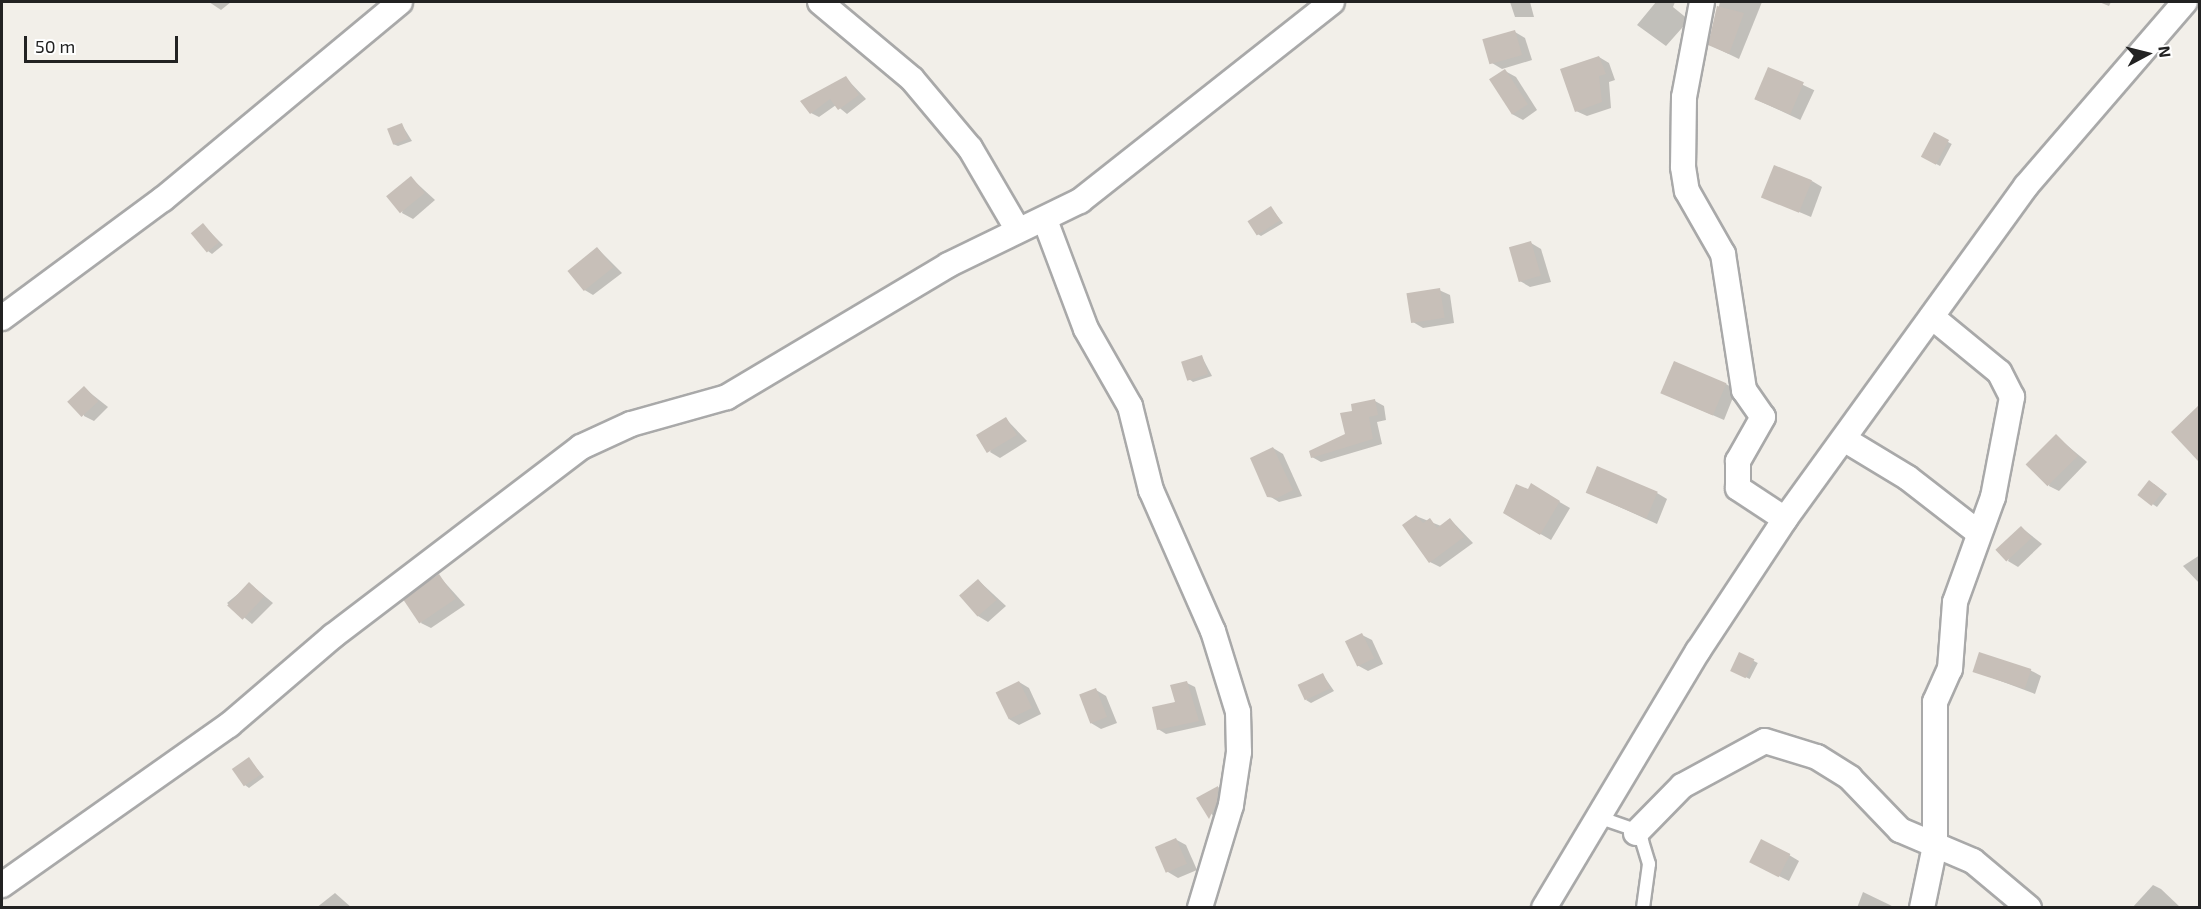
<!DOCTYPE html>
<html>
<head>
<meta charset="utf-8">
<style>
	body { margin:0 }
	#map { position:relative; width:2201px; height:909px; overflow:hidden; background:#f2efe9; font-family:"Exo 2",sans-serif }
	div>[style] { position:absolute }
	.shadow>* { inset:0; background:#0003; transform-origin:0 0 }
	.building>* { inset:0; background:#c7bfb8; transform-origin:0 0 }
	.roads { filter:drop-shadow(2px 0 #a9a9a9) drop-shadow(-2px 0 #a9a9a9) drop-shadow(0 2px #a9a9a9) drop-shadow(0 -2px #a9a9a9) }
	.service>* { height:12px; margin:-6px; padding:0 6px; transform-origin:6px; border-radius:6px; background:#fff }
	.minor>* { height:24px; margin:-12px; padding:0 12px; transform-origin:12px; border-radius:12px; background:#fff }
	span { translate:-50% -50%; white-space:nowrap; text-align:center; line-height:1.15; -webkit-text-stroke:4.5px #fff; paint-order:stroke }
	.frame { position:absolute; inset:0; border:3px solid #222; pointer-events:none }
	.north { position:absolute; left:2117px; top:24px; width:60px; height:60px; -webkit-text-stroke:4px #fff; paint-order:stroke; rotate:83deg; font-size:16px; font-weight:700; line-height:24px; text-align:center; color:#222 }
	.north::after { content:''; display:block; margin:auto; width:21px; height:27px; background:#222; clip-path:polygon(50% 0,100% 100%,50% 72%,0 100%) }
	.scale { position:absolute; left:24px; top:36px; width:154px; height:27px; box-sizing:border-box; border:3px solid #222; border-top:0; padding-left:8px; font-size:18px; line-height:21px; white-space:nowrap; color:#222; -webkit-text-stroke:4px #fff; paint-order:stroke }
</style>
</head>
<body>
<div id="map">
	<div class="shadow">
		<i style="clip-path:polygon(209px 2px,231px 2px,221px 10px)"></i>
		<i style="clip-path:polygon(1510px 2px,1530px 2px,1534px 17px,1515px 17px)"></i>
		<i style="clip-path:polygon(1656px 2px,1675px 2px,1673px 7px,1689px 20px,1666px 46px,1637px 25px)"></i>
		<i style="clip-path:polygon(1720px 2px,1762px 2px,1739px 59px,1710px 45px)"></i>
		<i style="clip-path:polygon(2099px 2px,2111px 2px,2109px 6px)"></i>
		<i style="clip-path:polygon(1515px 32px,1525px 38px,1532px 60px,1502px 69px,1492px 63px)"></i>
		<i style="clip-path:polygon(1599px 57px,1609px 63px,1615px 80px,1609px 82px,1611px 108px,1587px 116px,1576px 111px)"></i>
		<i style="left:1769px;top:69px;width:50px;height:33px;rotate:25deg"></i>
		<i style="clip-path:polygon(1505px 71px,1516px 77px,1537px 110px,1523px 120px,1512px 114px)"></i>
		<i style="clip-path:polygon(846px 78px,866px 99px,847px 114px,836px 105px,819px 117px,811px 113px,803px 101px)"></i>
		<i style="clip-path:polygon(402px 125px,412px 141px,398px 146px,393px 144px)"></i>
		<i style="left:1935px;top:135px;width:19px;height:25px;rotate:28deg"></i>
		<i style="clip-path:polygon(411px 178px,435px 200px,413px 219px,402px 213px)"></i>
		<i style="clip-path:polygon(1812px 181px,1822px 187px,1811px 217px,1764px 197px)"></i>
		<i style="clip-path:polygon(1271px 208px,1283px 223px,1261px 236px,1256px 233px)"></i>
		<i style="clip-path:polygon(203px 225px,223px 245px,212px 254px,208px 251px)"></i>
		<i style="clip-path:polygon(1531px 243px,1541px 249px,1551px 282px,1530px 287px,1520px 281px)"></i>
		<i style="clip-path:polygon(597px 248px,622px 273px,593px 295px,583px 289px)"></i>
		<i style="clip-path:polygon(1439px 290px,1450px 295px,1454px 323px,1423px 328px,1413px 322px)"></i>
		<i style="clip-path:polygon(1202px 357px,1212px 376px,1193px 382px,1189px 379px)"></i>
		<i style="clip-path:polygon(1726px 384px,1736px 390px,1724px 420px,1671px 397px)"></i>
		<i style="clip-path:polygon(84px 388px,108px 407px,94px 421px,84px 416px)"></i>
		<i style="clip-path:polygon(1375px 401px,1384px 406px,1386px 420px,1377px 422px,1382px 444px,1321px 462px,1312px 457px,1346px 435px)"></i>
		<i style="clip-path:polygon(2197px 410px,2200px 411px,2200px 460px,2173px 432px)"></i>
		<i style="clip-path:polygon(1006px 419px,1027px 441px,1000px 458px,990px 452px)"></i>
		<i style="clip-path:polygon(2056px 436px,2087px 462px,2059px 491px,2049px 486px)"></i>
		<i style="clip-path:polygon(1273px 448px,1283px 454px,1302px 496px,1279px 502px,1269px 496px)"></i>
		<i style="clip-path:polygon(2154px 484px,2167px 494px,2157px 507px,2139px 495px)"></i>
		<i style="clip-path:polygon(1532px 486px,1570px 508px,1551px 540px,1504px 513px)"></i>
		<i style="clip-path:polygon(1589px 493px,1657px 493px,1667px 499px,1657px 524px)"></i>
		<i style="clip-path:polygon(1416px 516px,1441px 526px,1450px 519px,1473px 543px,1440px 567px,1430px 562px)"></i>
		<i style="clip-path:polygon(2022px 528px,2042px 544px,2018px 567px,2008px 561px)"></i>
		<i style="clip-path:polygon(2200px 555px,2200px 584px,2183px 566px)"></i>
		<i style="clip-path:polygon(439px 576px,465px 605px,431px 628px,421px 623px)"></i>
		<i style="clip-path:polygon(979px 581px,1006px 606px,988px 622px,978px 616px)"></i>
		<i style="clip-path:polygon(250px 584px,273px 603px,252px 624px,227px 603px)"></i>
		<i style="clip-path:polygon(1362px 635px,1372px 640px,1383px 664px,1368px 671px,1357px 665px)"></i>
		<i style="left:1740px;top:654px;width:20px;height:18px;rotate:27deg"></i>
		<i style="clip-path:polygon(2030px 670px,2041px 676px,2035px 694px,1974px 671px)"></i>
		<i style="clip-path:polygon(1323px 675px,1334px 691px,1311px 703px,1306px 700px)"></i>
		<i style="clip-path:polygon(1019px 682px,1029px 688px,1041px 714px,1019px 725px,1009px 719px)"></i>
		<i style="clip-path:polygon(1187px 683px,1195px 687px,1206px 725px,1166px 734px,1158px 729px)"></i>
		<i style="clip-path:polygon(1096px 690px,1106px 696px,1117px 723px,1101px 729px,1091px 723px)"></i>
		<i style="clip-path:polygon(249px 759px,264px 777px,249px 788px,245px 785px)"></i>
		<i style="clip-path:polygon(1218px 787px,1228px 793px,1220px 824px,1198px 798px)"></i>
		<i style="clip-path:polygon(1175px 839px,1186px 845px,1197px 870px,1178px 878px,1168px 872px)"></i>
		<i style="clip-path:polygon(1789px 855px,1799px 861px,1789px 881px,1761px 867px)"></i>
		<i style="clip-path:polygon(2153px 885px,2161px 889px,2181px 908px,2132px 908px)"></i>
		<i style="clip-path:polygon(1863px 892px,1890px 905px,1895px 908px,1857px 908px)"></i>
		<i style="clip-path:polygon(335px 893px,352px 908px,316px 908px)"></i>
	</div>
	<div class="building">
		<i style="clip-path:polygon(1717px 6px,1744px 13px,1729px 54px,1708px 45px)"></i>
		<i style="left:1515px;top:30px;width:26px;height:34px;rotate:74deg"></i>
		<i style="clip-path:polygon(1599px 56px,1606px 74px,1599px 76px,1602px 102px,1575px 112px,1560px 69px)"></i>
		<i style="left:1768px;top:67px;width:39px;height:35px;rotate:23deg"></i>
		<i style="left:1505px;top:69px;width:42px;height:19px;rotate:57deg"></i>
		<i style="clip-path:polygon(846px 76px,859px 95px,838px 110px,830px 99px,810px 114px,800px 101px)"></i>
		<i style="left:402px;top:123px;width:17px;height:16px;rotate:69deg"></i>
		<i style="left:1934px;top:132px;width:17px;height:28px;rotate:28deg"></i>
		<i style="left:1774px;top:165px;width:41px;height:35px;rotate:22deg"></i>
		<i style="left:411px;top:176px;width:22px;height:32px;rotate:51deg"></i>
		<i style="left:1271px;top:206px;width:17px;height:28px;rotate:57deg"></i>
		<i style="left:203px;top:223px;width:25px;height:16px;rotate:50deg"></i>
		<i style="left:1531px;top:241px;width:36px;height:23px;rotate:74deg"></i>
		<i style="left:597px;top:247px;width:26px;height:38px;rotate:51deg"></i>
		<i style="left:1440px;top:288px;width:30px;height:34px;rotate:81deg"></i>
		<i style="left:1202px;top:355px;width:20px;height:22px;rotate:72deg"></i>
		<i style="left:1674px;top:361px;width:57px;height:35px;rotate:23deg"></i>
		<i style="left:84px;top:386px;width:21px;height:23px;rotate:47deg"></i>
		<i style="clip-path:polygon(1375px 399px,1378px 415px,1369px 417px,1373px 439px,1311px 458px,1309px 451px,1345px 434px,1340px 413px,1352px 411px,1351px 404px)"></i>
		<i style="clip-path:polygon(2199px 405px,2199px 462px,2171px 432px)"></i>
		<i style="left:1006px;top:417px;width:21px;height:35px;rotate:59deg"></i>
		<i style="left:2056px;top:434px;width:31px;height:43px;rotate:45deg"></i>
		<i style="clip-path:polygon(1273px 447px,1293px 490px,1277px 498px,1267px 497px,1250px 458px)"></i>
		<i style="left:1597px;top:466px;width:66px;height:29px;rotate:23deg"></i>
		<i style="left:2149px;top:480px;width:18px;height:19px;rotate:38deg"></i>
		<i style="clip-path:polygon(1531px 483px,1560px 501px,1540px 535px,1503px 513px,1516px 484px,1528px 489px)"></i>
		<i style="clip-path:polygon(1416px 515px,1423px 523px,1430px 518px,1437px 528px,1450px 518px,1464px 537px,1429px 563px,1402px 525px)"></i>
		<i style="left:2021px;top:526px;width:16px;height:35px;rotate:47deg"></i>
		<i style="left:439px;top:574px;width:30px;height:44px;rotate:56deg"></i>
		<i style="left:978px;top:579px;width:28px;height:25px;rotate:49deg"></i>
		<i style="left:249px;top:582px;width:21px;height:32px;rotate:43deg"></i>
		<i style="left:1362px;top:633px;width:28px;height:19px;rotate:64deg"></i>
		<i style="left:1739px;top:652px;width:17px;height:21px;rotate:25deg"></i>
		<i style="left:1979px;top:652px;width:55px;height:21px;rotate:18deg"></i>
		<i style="left:1323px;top:673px;width:17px;height:28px;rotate:65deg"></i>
		<i style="left:1019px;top:681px;width:30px;height:26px;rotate:64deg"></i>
		<i style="clip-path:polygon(1187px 681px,1199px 721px,1157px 730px,1152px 707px,1175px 702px,1170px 685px)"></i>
		<i style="left:1096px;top:688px;width:31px;height:18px;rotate:69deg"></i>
		<i style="left:249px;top:757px;width:21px;height:21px;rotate:55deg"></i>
		<i style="clip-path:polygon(1218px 786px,1217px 802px,1209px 819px,1196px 798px)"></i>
		<i style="left:1176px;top:838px;width:28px;height:23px;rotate:67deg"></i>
		<i style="left:1761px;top:839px;width:33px;height:26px;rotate:27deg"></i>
	</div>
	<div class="roads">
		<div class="service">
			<i style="left:1598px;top:817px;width:34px;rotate:19deg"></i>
			<i style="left:1630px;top:828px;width:18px;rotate:47deg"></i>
			<i style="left:1642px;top:841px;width:24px;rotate:73deg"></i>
			<i style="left:1649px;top:864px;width:44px;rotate:97.8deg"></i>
		</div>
		<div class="minor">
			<i style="left:820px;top:2px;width:120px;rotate:39.9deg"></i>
			<i style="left:912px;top:79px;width:90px;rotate:50deg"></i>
			<i style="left:970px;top:148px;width:95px;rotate:59.7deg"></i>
			<i style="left:1702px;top:2px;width:97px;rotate:100.7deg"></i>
			<i style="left:1684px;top:97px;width:70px;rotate:90.8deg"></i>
			<i style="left:1683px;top:167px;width:24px;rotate:81deg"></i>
			<i style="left:1687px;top:191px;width:73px;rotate:60.3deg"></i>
			<i style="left:1723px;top:254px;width:138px;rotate:81.2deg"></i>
			<i style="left:1744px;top:390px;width:33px;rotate:55deg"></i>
			<i style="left:1763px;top:417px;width:51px;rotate:119.6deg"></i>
			<i style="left:1738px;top:461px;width:27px;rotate:90deg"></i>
			<i style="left:1738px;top:488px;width:56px;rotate:33.4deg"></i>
			<i style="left:1045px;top:220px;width:116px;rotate:69.4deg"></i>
			<i style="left:1086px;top:329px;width:89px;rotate:60.3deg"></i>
			<i style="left:1130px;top:406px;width:87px;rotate:76deg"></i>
			<i style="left:1151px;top:490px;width:154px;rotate:66.3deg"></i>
			<i style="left:1213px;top:631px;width:85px;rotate:72.8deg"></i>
			<i style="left:1238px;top:712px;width:40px;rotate:88.6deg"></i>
			<i style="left:1239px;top:752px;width:54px;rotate:98.6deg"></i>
			<i style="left:1231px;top:805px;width:108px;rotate:106.8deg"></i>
			<i style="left:2px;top:318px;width:200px;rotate:-36.5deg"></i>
			<i style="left:163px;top:199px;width:308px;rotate:-39.7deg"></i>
			<i style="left:1847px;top:441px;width:71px;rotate:31.2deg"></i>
			<i style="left:1908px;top:478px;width:90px;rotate:37.8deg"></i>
			<i style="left:1636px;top:833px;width:66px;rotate:-45.6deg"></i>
			<i style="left:1682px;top:786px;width:94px;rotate:-28.5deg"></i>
			<i style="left:1765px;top:741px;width:54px;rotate:17.1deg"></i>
			<i style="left:1817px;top:757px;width:39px;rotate:32deg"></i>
			<i style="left:1850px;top:778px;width:72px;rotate:46.1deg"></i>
			<i style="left:1900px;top:830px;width:79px;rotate:23deg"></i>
			<i style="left:1973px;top:861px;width:73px;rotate:40deg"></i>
			<i style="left:2px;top:885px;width:278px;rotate:-35.2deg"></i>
			<i style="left:229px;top:725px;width:137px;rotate:-40.6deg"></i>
			<i style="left:333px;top:636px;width:312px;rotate:-37.3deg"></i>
			<i style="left:581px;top:447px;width:55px;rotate:-24.7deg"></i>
			<i style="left:631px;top:424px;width:100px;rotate:-15.7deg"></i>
			<i style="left:727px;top:397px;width:257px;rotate:-30.8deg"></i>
			<i style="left:948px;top:265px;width:147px;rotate:-25.9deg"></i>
			<i style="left:1080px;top:201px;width:321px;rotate:-38.3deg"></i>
			<i style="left:1544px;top:908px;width:300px;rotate:-59.1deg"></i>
			<i style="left:1698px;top:651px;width:158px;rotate:-56.6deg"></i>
			<i style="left:1785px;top:519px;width:411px;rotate:-54.1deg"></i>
			<i style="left:2026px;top:186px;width:243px;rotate:-49.2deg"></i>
			<i style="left:1922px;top:908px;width:63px;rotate:-78.2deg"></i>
			<i style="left:1935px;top:846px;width:144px;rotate:-90deg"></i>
			<i style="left:1935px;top:702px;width:36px;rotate:-66deg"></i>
			<i style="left:1950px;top:669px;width:67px;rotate:-85.7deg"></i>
			<i style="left:1955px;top:602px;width:112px;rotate:-70.1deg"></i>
			<i style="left:1993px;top:497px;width:102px;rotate:-79.2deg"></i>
			<i style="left:2012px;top:397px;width:28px;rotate:-117deg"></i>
			<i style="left:1999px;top:372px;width:87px;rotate:-140.6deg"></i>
		</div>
	</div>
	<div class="frame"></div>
	<div class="north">N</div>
	<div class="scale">50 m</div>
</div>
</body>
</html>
